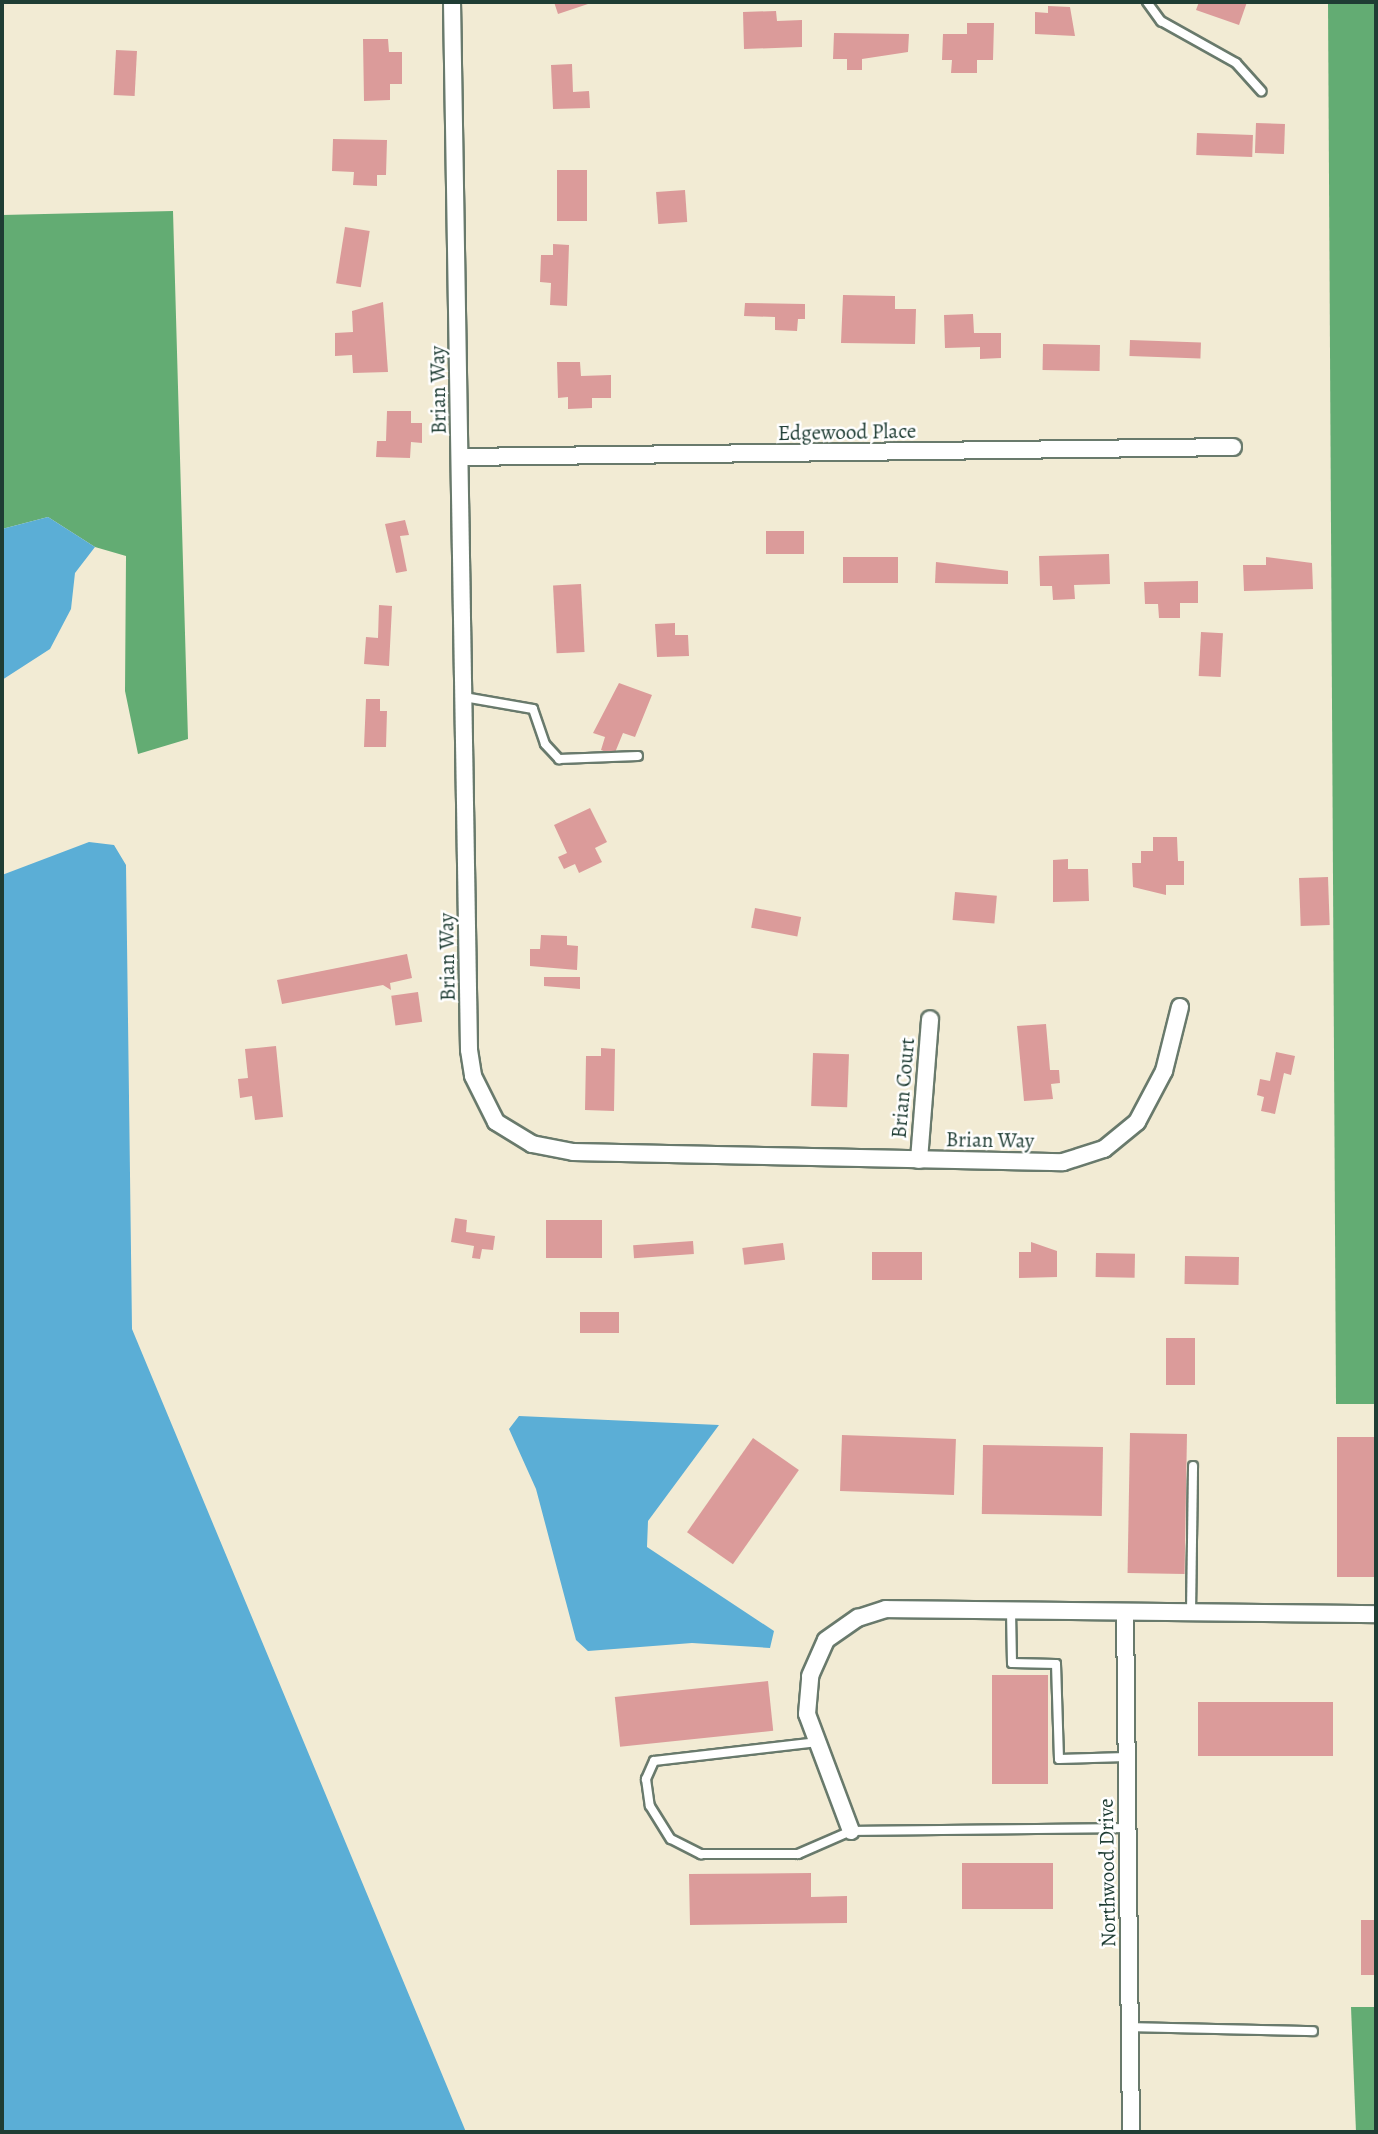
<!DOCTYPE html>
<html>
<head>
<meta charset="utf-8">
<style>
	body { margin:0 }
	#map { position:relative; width:1378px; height:2134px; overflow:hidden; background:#f2ebd4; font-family:Alegreya,serif }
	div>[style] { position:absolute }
	.forest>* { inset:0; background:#63ac73 }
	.water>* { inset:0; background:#5baed6 }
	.building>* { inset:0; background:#db9b9a; transform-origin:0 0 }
	.roads { filter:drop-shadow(2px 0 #697a6c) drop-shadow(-2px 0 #697a6c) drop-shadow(0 2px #697a6c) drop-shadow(0 -2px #697a6c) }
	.lane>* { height:8px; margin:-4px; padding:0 4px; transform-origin:4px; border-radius:4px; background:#fff }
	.street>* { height:16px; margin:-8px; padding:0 8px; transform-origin:8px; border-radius:8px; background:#fff }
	span { translate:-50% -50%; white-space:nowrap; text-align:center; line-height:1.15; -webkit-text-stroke:5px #fff; paint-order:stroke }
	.street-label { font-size:21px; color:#1f3d34 }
	.frame { position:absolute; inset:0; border:4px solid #1f3d34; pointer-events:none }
</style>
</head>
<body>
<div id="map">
	<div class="forest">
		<i style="clip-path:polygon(1328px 2px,1376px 2px,1376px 1404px,1336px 1404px)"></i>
		<i style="clip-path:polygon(173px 211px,188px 739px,138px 754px,125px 691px,126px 556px,95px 547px,48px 517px,2px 529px,2px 215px)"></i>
		<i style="clip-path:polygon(1351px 2007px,1376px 2007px,1376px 2132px,1356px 2132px)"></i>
	</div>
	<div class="water">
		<i style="clip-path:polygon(48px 517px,95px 547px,75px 573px,71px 609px,50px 649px,2px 680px,2px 529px)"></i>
		<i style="clip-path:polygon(89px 842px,114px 845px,126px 865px,132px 1329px,466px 2132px,2px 2132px,2px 875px)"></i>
		<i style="clip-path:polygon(519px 1416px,719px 1425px,648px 1521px,647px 1547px,774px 1631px,770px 1648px,692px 1643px,588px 1651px,576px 1640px,536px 1489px,509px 1429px)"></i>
	</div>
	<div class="building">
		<i style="clip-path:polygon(554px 2px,594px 2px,558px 14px)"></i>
		<i style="clip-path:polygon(1199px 2px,1247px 2px,1239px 25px,1196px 10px)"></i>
		<i style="clip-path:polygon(1048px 6px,1070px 7px,1075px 36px,1035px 34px,1035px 12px,1048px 13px)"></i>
		<i style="clip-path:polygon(776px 11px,777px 21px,802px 20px,802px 47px,744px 49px,743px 12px)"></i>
		<i style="clip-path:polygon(967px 23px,994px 23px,993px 60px,977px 60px,977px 73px,951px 73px,952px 60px,942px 60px,943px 34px,967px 34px)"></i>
		<i style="clip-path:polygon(834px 33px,909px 34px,908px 52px,862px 59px,862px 70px,847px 70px,847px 59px,833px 59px)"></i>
		<i style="clip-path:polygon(363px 39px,388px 39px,389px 52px,402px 52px,402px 84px,390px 84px,390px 100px,364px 101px)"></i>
		<i style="left:116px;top:50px;width:21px;height:45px;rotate:3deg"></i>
		<i style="clip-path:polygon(572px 64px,573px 92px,589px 91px,590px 108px,553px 109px,551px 65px)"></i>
		<i style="left:1256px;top:123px;width:29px;height:30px;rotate:2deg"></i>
		<i style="left:1197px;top:133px;width:56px;height:22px;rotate:2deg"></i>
		<i style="clip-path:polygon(333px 139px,387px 140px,386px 175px,377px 175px,377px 186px,353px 185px,354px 172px,332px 171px)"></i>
		<i style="left:557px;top:170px;width:30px;height:51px"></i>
		<i style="left:685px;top:190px;width:32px;height:29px;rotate:86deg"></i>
		<i style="left:345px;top:227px;width:25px;height:57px;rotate:9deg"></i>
		<i style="clip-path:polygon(553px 244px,569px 245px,567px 306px,550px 305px,551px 283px,540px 282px,541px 255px,553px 255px)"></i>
		<i style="clip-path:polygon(843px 295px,895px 296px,895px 309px,916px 309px,915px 344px,841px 343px)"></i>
		<i style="clip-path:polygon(383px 302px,388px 372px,353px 373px,352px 355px,335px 356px,335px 333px,353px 332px,352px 311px)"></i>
		<i style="clip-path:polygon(745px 303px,805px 304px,805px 319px,798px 319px,797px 331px,775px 330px,775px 317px,744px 316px)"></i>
		<i style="clip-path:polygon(973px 314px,974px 333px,1001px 333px,1001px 358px,980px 359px,980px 347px,945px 348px,944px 315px)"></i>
		<i style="left:1130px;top:340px;width:71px;height:16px;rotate:2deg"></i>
		<i style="left:1043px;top:344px;width:57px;height:26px;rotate:1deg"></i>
		<i style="clip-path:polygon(557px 362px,580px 362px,581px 376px,611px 375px,611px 398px,592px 398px,592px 408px,568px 409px,568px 397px,558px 398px)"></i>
		<i style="clip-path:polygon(387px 411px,411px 411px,411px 423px,422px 423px,422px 443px,411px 442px,410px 458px,376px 457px,377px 441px,386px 441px)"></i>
		<i style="clip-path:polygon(405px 520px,409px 535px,400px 536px,407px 571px,396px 573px,385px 524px)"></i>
		<i style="left:766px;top:531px;width:38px;height:23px"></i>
		<i style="clip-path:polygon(1109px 554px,1110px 584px,1074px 585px,1075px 599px,1053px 600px,1052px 586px,1040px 586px,1039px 556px)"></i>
		<i style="left:898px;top:557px;width:26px;height:55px;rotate:90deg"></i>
		<i style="clip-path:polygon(1266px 557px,1312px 563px,1313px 589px,1244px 591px,1243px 565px,1266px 565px)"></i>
		<i style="clip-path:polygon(936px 562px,1008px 571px,1008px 584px,935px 583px)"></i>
		<i style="clip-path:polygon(1198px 581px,1198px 603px,1180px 603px,1180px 618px,1159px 618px,1158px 604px,1145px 604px,1144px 582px)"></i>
		<i style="left:581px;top:584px;width:68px;height:28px;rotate:87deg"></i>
		<i style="clip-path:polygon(379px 605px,392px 606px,389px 666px,364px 664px,366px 637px,378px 638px)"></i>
		<i style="clip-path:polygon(675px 623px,675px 635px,688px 635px,689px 656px,657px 657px,655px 624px)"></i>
		<i style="left:1201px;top:632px;width:22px;height:44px;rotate:3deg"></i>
		<i style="clip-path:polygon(619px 683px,652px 695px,635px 737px,623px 733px,614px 755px,601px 750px,605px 737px,593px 733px)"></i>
		<i style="clip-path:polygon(366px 699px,380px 699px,380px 711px,387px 711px,386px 747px,364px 747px)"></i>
		<i style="clip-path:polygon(590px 808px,607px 842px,595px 848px,602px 862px,579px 873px,575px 864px,564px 869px,558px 857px,567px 853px,554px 825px)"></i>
		<i style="clip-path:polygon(1153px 837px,1177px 837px,1178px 861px,1184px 861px,1184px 885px,1166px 885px,1166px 895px,1133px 887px,1132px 863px,1141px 863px,1141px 851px,1153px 851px)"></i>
		<i style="clip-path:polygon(1068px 859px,1068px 869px,1088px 869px,1089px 901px,1053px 902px,1053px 860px)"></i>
		<i style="left:1328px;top:877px;width:48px;height:29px;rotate:88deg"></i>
		<i style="left:955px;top:892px;width:42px;height:28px;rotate:5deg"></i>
		<i style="left:755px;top:908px;width:47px;height:20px;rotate:11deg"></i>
		<i style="clip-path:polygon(541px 935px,567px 936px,567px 945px,578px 946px,577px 970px,530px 966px,530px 949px,540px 949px)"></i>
		<i style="clip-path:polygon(407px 954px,412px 978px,390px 983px,391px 990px,383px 985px,282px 1004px,277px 980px)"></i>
		<i style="clip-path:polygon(544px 977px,580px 977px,580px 989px,544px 986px)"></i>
		<i style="left:418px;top:992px;width:30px;height:27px;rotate:82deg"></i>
		<i style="clip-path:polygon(1046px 1024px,1050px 1070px,1059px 1070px,1060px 1083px,1051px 1084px,1053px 1099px,1024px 1101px,1017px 1026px)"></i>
		<i style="clip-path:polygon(276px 1046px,283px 1117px,255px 1120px,252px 1096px,240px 1098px,238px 1079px,248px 1078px,245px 1049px)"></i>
		<i style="clip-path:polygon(601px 1048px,615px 1049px,614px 1111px,585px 1110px,586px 1056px,601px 1056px)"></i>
		<i style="clip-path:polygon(1276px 1052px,1295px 1056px,1291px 1075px,1284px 1073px,1275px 1114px,1261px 1111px,1264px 1097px,1257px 1095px,1260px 1079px,1270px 1081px)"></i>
		<i style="left:813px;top:1053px;width:36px;height:53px;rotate:2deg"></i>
		<i style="clip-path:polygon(455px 1218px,467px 1220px,466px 1232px,495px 1236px,493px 1250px,482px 1249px,480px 1259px,472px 1258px,474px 1246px,451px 1242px)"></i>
		<i style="left:546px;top:1220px;width:56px;height:38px"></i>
		<i style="left:693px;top:1241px;width:13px;height:60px;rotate:86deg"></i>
		<i style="clip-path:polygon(1031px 1242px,1057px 1251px,1057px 1277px,1019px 1278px,1019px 1252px,1031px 1252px)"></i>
		<i style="left:783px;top:1243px;width:17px;height:41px;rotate:83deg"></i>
		<i style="left:922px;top:1252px;width:28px;height:50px;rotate:90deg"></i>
		<i style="left:1096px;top:1253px;width:39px;height:24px;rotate:1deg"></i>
		<i style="left:1185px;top:1256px;width:54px;height:28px;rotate:1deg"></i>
		<i style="left:580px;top:1312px;width:39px;height:21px"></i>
		<i style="left:1166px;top:1338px;width:29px;height:47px"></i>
		<i style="left:1130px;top:1433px;width:57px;height:140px;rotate:1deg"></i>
		<i style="left:842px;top:1435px;width:114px;height:56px;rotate:2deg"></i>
		<i style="left:1337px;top:1437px;width:39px;height:140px"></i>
		<i style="left:753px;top:1438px;width:56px;height:115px;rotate:35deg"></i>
		<i style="left:983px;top:1445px;width:120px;height:69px;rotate:1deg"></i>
		<i style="left:992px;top:1675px;width:56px;height:109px"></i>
		<i style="left:768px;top:1681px;width:50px;height:154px;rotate:84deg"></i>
		<i style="left:1198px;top:1702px;width:135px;height:54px"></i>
		<i style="left:962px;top:1863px;width:91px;height:46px"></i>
		<i style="clip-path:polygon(811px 1873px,811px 1897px,847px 1896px,847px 1923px,690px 1925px,689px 1874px)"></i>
		<i style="left:1361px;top:1920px;width:15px;height:55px"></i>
	</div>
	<div class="roads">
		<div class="lane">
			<i style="left:1147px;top:2px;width:24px;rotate:54deg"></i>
			<i style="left:1161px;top:21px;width:86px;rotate:29.2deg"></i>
			<i style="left:1236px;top:63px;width:38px;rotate:48deg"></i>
			<i style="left:464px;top:697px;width:70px;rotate:9.9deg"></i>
			<i style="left:533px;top:709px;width:37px;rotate:71deg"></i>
			<i style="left:545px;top:744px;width:21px;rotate:47deg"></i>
			<i style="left:559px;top:759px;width:79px;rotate:-2.2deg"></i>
			<i style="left:1011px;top:1611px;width:52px;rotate:88.9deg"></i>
			<i style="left:1012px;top:1663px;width:44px;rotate:1.3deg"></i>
			<i style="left:1056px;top:1664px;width:95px;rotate:88.2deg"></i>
			<i style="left:1059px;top:1759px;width:67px;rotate:-1.7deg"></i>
			<i style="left:1191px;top:1613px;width:147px;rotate:-89.2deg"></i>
			<i style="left:818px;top:1742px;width:165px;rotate:173.4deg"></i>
			<i style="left:654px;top:1761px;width:20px;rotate:114deg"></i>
			<i style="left:646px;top:1779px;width:27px;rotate:82deg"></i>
			<i style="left:650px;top:1806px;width:39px;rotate:58deg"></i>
			<i style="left:671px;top:1839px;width:34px;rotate:27deg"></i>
			<i style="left:701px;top:1854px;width:97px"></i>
			<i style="left:798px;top:1854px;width:58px;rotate:-23.5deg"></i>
			<i style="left:851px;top:1831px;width:276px;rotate:-0.6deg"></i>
			<i style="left:1130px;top:2027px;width:183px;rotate:1.3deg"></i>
		</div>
		<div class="street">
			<i style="left:452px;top:2px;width:1048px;rotate:89.07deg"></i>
			<i style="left:469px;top:1050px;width:26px;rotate:81deg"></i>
			<i style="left:473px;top:1076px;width:51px;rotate:63.4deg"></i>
			<i style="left:496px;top:1122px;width:42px;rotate:31.4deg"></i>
			<i style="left:532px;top:1144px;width:42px;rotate:11deg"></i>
			<i style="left:573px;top:1152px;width:490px;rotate:1.2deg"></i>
			<i style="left:1063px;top:1162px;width:43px;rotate:-17.6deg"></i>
			<i style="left:1104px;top:1149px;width:43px;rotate:-39.3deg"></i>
			<i style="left:1137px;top:1122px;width:58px;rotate:-62.1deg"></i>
			<i style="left:1164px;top:1071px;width:66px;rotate:-76deg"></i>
			<i style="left:461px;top:457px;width:772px;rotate:-0.74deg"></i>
			<i style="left:919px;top:1160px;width:141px;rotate:-85.5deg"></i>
			<i style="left:1125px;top:1612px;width:520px;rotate:89.34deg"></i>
			<i style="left:851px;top:1831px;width:125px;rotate:-110.6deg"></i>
			<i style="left:807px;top:1714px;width:38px;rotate:-85deg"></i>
			<i style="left:810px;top:1676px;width:39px;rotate:-66deg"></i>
			<i style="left:826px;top:1640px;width:39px;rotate:-35deg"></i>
			<i style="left:858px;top:1618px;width:29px;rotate:-18deg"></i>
			<i style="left:886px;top:1609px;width:490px;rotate:0.6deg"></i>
		</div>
	</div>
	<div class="street-label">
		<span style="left:438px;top:390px;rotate:-91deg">Brian Way</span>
		<span style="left:847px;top:432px;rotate:-1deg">Edgewood Place</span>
		<span style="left:447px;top:957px;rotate:-91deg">Brian Way</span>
		<span style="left:903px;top:1088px;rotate:-85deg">Brian Court</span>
		<span style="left:990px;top:1140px;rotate:1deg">Brian Way</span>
		<span style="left:1107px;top:1873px;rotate:-91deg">Northwood Drive</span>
	</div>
	<div class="frame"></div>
</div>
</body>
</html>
